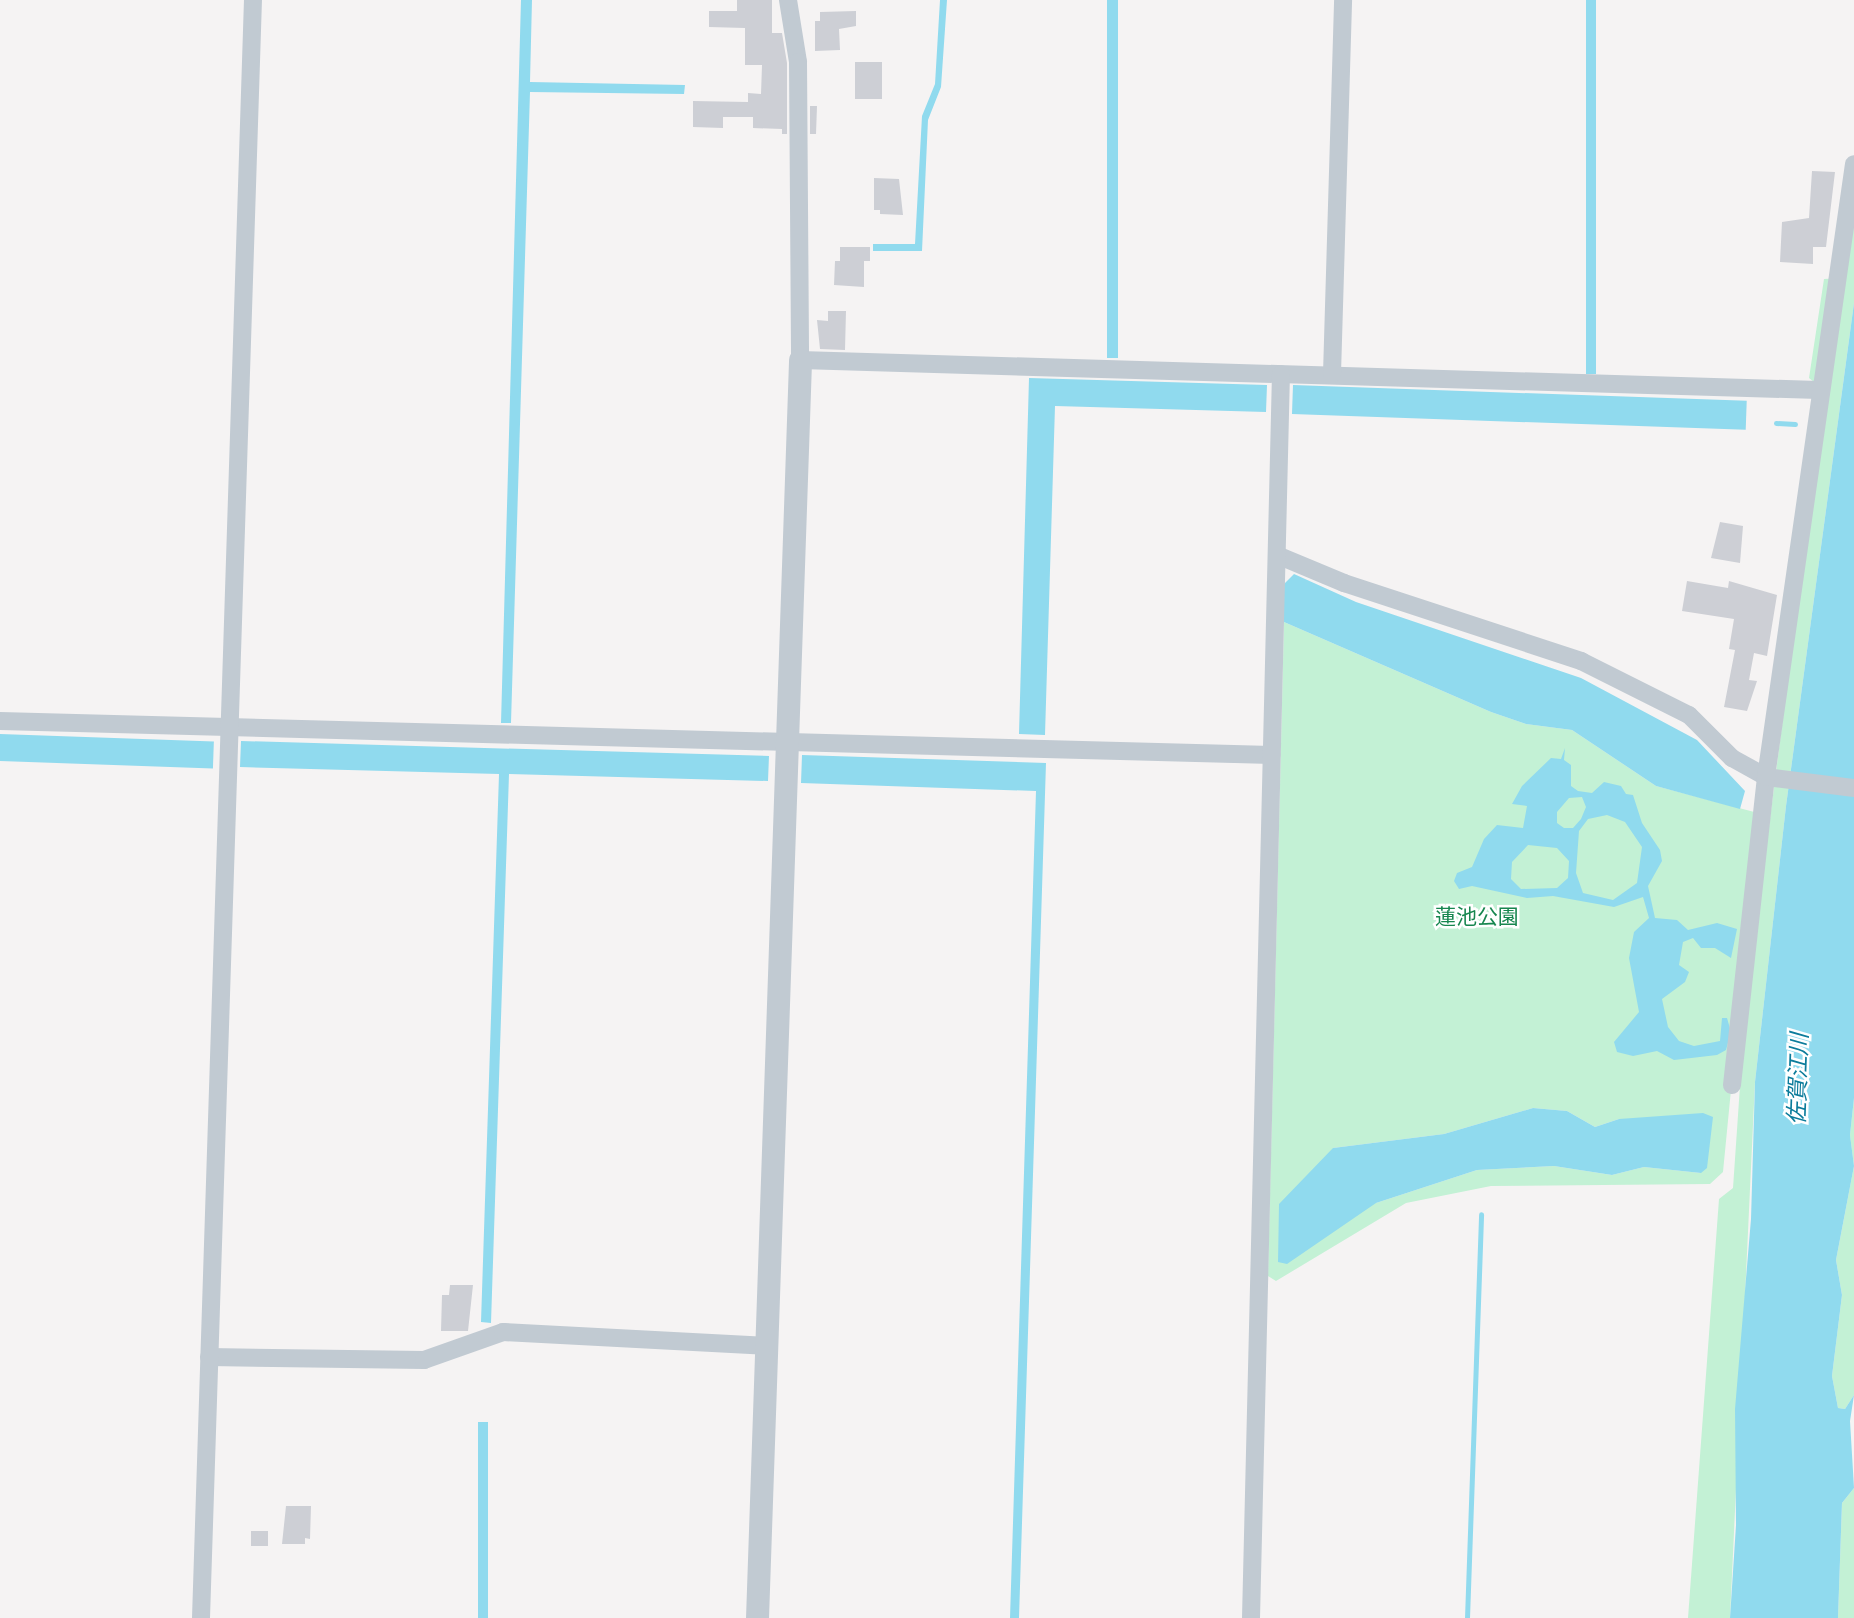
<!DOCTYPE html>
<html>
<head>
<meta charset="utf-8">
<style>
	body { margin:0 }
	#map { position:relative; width:1854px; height:1618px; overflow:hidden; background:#f5f3f3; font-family:"IBM Plex Sans","Noto Sans JP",sans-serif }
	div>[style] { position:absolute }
	.green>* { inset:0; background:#c3f1d5 }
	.water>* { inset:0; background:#90daee; transform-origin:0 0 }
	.stream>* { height:5px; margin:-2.5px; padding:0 2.5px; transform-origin:2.5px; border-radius:2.5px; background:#90daee }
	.building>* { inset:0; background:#cdcfd5; transform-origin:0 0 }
	.minor>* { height:18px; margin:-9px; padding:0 9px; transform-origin:9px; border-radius:9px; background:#c1cad2 }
	.tertiary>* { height:23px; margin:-11.5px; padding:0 11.5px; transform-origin:11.5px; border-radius:11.5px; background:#c1cad2 }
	span { translate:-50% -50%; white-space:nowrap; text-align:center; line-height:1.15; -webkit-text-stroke:5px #fff; paint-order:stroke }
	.park-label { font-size:21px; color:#17864f }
	.water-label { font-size:23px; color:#0c7c9b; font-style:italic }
</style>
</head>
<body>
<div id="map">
	<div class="green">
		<i style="clip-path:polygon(1854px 198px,1854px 303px,1786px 806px,1755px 1082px,1730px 1618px,1688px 1618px,1719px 1199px,1733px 1188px,1745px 1013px,1825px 391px,1809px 378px,1824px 279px,1842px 278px)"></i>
		<i style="clip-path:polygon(evenodd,1284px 622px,1491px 712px,1526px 724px,1572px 730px,1656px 786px,1758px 813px,1723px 1172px,1710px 1184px,1491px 1186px,1406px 1203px,1276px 1281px,1268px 1276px,1284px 622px,1533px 1108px,1567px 1111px,1595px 1127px,1619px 1119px,1701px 1173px,1644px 1167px,1612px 1175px,1554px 1166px,1477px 1170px,1376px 1203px,1333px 1148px,1444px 1134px,1533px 1108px)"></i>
		<i style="clip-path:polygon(1854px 1098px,1854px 1395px,1845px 1409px,1838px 1408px,1832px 1376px,1842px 1295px,1836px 1260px,1854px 1166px,1850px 1135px)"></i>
		<i style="clip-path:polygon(1854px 1488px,1854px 1618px,1838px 1618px,1842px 1503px)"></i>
	</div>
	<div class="water">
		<i style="clip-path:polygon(521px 0,532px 0,530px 82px,685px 85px,684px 94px,530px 92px,511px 723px,501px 723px)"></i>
		<i style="clip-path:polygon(940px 0,947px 0,941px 87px,928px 120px,922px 251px,873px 251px,873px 244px,915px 244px,922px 116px,935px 84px)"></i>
		<i style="left:1107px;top:0;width:11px;height:358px"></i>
		<i style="left:1586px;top:0;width:10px;height:374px"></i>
		<i style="clip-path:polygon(1854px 303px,1854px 1098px,1850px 1135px,1854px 1166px,1836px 1260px,1842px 1295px,1832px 1376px,1838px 1408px,1845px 1409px,1854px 1395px,1850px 1421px,1854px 1488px,1842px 1503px,1838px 1618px,1730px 1618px,1736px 1525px,1735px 1409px,1751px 1219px,1755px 1082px,1786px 806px)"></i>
		<i style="clip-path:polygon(1029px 378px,1267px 385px,1266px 412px,1055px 406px,1045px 735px,1019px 734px)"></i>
		<i style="left:1293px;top:385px;width:454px;height:29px;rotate:2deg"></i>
		<i style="clip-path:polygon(1294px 574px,1356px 602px,1581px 678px,1697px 740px,1745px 791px,1740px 809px,1656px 786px,1572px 730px,1526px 724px,1491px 712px,1284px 622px,1283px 585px)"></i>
		<i style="left:0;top:734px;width:214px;height:27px;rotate:2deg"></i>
		<i style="clip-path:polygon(241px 741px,769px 756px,768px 781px,509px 774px,491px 1323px,481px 1322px,499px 774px,240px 767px)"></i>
		<i style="clip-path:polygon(evenodd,1565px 748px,1564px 760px,1571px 765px,1571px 786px,1578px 791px,1592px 793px,1604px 782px,1621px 786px,1626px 794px,1633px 795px,1642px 823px,1660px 850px,1662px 861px,1648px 886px,1655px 918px,1677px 920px,1688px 930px,1717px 923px,1737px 929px,1731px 958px,1715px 948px,1701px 948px,1693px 938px,1683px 942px,1679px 965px,1689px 972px,1685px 982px,1662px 999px,1668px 1027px,1679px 1041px,1694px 1046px,1720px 1041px,1722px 1018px,1727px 1018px,1731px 1032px,1726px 1050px,1717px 1055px,1674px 1060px,1657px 1051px,1633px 1056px,1617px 1052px,1614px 1042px,1639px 1012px,1629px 958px,1634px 932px,1649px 918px,1643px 897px,1614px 907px,1553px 896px,1527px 898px,1472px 886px,1459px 889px,1454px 881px,1457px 873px,1472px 867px,1484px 839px,1497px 825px,1523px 828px,1527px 806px,1512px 804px,1522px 786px,1551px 758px,1561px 759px,1565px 748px,1582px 797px,1586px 807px,1581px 819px,1573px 828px,1564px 828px,1557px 823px,1557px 812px,1569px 798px,1582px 797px,1565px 748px,1607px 815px,1625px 822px,1642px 847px,1637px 883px,1613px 900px,1583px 893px,1576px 873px,1579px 831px,1588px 819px,1607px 815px,1565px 748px,1528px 845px,1557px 848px,1569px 861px,1568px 878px,1557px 888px,1521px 889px,1511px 879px,1512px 862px,1528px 845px)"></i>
		<i style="clip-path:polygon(802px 755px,1046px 763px,1019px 1618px,1010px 1618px,1036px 791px,801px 783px)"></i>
		<i style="clip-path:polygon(1533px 1108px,1567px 1111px,1595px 1127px,1619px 1119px,1703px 1113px,1713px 1117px,1707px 1168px,1701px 1173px,1644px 1167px,1612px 1175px,1554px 1166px,1477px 1170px,1376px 1203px,1287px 1264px,1278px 1262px,1279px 1204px,1333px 1148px,1444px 1134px)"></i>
		<i style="left:478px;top:1422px;width:10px;height:196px"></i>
	</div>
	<div class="stream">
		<i style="left:1776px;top:423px;width:19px;rotate:3deg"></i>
		<i style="left:1467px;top:1618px;width:404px;rotate:-88deg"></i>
	</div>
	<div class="building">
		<i style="clip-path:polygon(737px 0,772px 0,772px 33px,782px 33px,787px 63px,787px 134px,782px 134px,782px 129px,753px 128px,753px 117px,723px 117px,723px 128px,693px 127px,693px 101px,748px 102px,748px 93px,761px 94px,762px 65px,745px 65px,745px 28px,709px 27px,709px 11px,737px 11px)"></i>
		<i style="clip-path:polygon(856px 11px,856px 26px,839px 29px,840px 50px,815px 51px,815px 21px,820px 21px,820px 12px)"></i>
		<i style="left:855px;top:62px;width:27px;height:37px"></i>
		<i style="clip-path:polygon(810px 106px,817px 106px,816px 134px,810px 134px)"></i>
		<i style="clip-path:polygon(1812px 171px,1835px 172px,1826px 247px,1813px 247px,1813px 264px,1780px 262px,1782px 222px,1809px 218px)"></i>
		<i style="clip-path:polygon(874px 178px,899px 179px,903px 215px,880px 214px,880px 210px,874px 210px)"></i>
		<i style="clip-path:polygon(840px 247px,870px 247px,870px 261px,864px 261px,864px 287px,834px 285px,835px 261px,840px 261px)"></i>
		<i style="clip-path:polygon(828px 311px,846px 311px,845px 350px,820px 349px,817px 320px,828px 321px)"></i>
		<i style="clip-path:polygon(1720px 522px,1743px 526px,1740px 563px,1711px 558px)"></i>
		<i style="clip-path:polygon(1687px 581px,1728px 588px,1729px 581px,1777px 595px,1767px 656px,1754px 653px,1749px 680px,1757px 681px,1747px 711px,1724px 707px,1735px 650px,1729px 649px,1734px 619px,1682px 611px)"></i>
		<i style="clip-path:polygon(450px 1285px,473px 1285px,468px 1331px,441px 1331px,442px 1295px,449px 1295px)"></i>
		<i style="clip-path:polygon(286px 1506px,311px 1506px,310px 1539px,305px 1538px,305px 1544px,282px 1544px)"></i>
		<i style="left:251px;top:1531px;width:17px;height:15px"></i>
	</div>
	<div class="minor">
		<i style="left:788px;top:0;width:63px;rotate:80.8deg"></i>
		<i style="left:798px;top:62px;width:298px;rotate:89.6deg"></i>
		<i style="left:800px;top:360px;width:1019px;rotate:1.69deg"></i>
		<i style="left:1332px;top:374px;width:374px;rotate:-88.3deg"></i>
		<i style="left:1277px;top:555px;width:73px;rotate:22.7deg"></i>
		<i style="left:1344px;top:583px;width:250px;rotate:18.2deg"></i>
		<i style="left:1581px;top:661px;width:121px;rotate:26.6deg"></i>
		<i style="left:1689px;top:715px;width:61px;rotate:45deg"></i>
		<i style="left:1732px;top:758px;width:39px;rotate:29deg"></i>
		<i style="left:1766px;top:777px;width:89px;rotate:7.1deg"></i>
		<i style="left:0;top:721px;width:1272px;rotate:1.53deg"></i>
		<i style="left:1732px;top:1085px;width:310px;rotate:-83.7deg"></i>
		<i style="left:1766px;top:777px;width:619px;rotate:-81.83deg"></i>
		<i style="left:209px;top:1357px;width:215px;rotate:0.8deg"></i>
		<i style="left:424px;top:1360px;width:84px;rotate:-19.5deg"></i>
		<i style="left:503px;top:1332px;width:263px;rotate:3deg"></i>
		<i style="left:201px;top:1618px;width:1619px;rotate:-88.16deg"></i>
		<i style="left:1251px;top:1618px;width:1244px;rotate:-88.62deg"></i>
	</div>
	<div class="tertiary">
		<i style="left:757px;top:1618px;width:1259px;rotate:-88.04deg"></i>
	</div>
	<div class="park-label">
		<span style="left:1477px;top:916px">蓮池公園</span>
	</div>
	<div class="water-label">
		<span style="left:1797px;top:1079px;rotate:-88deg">佐賀江川</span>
	</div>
</div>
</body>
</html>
